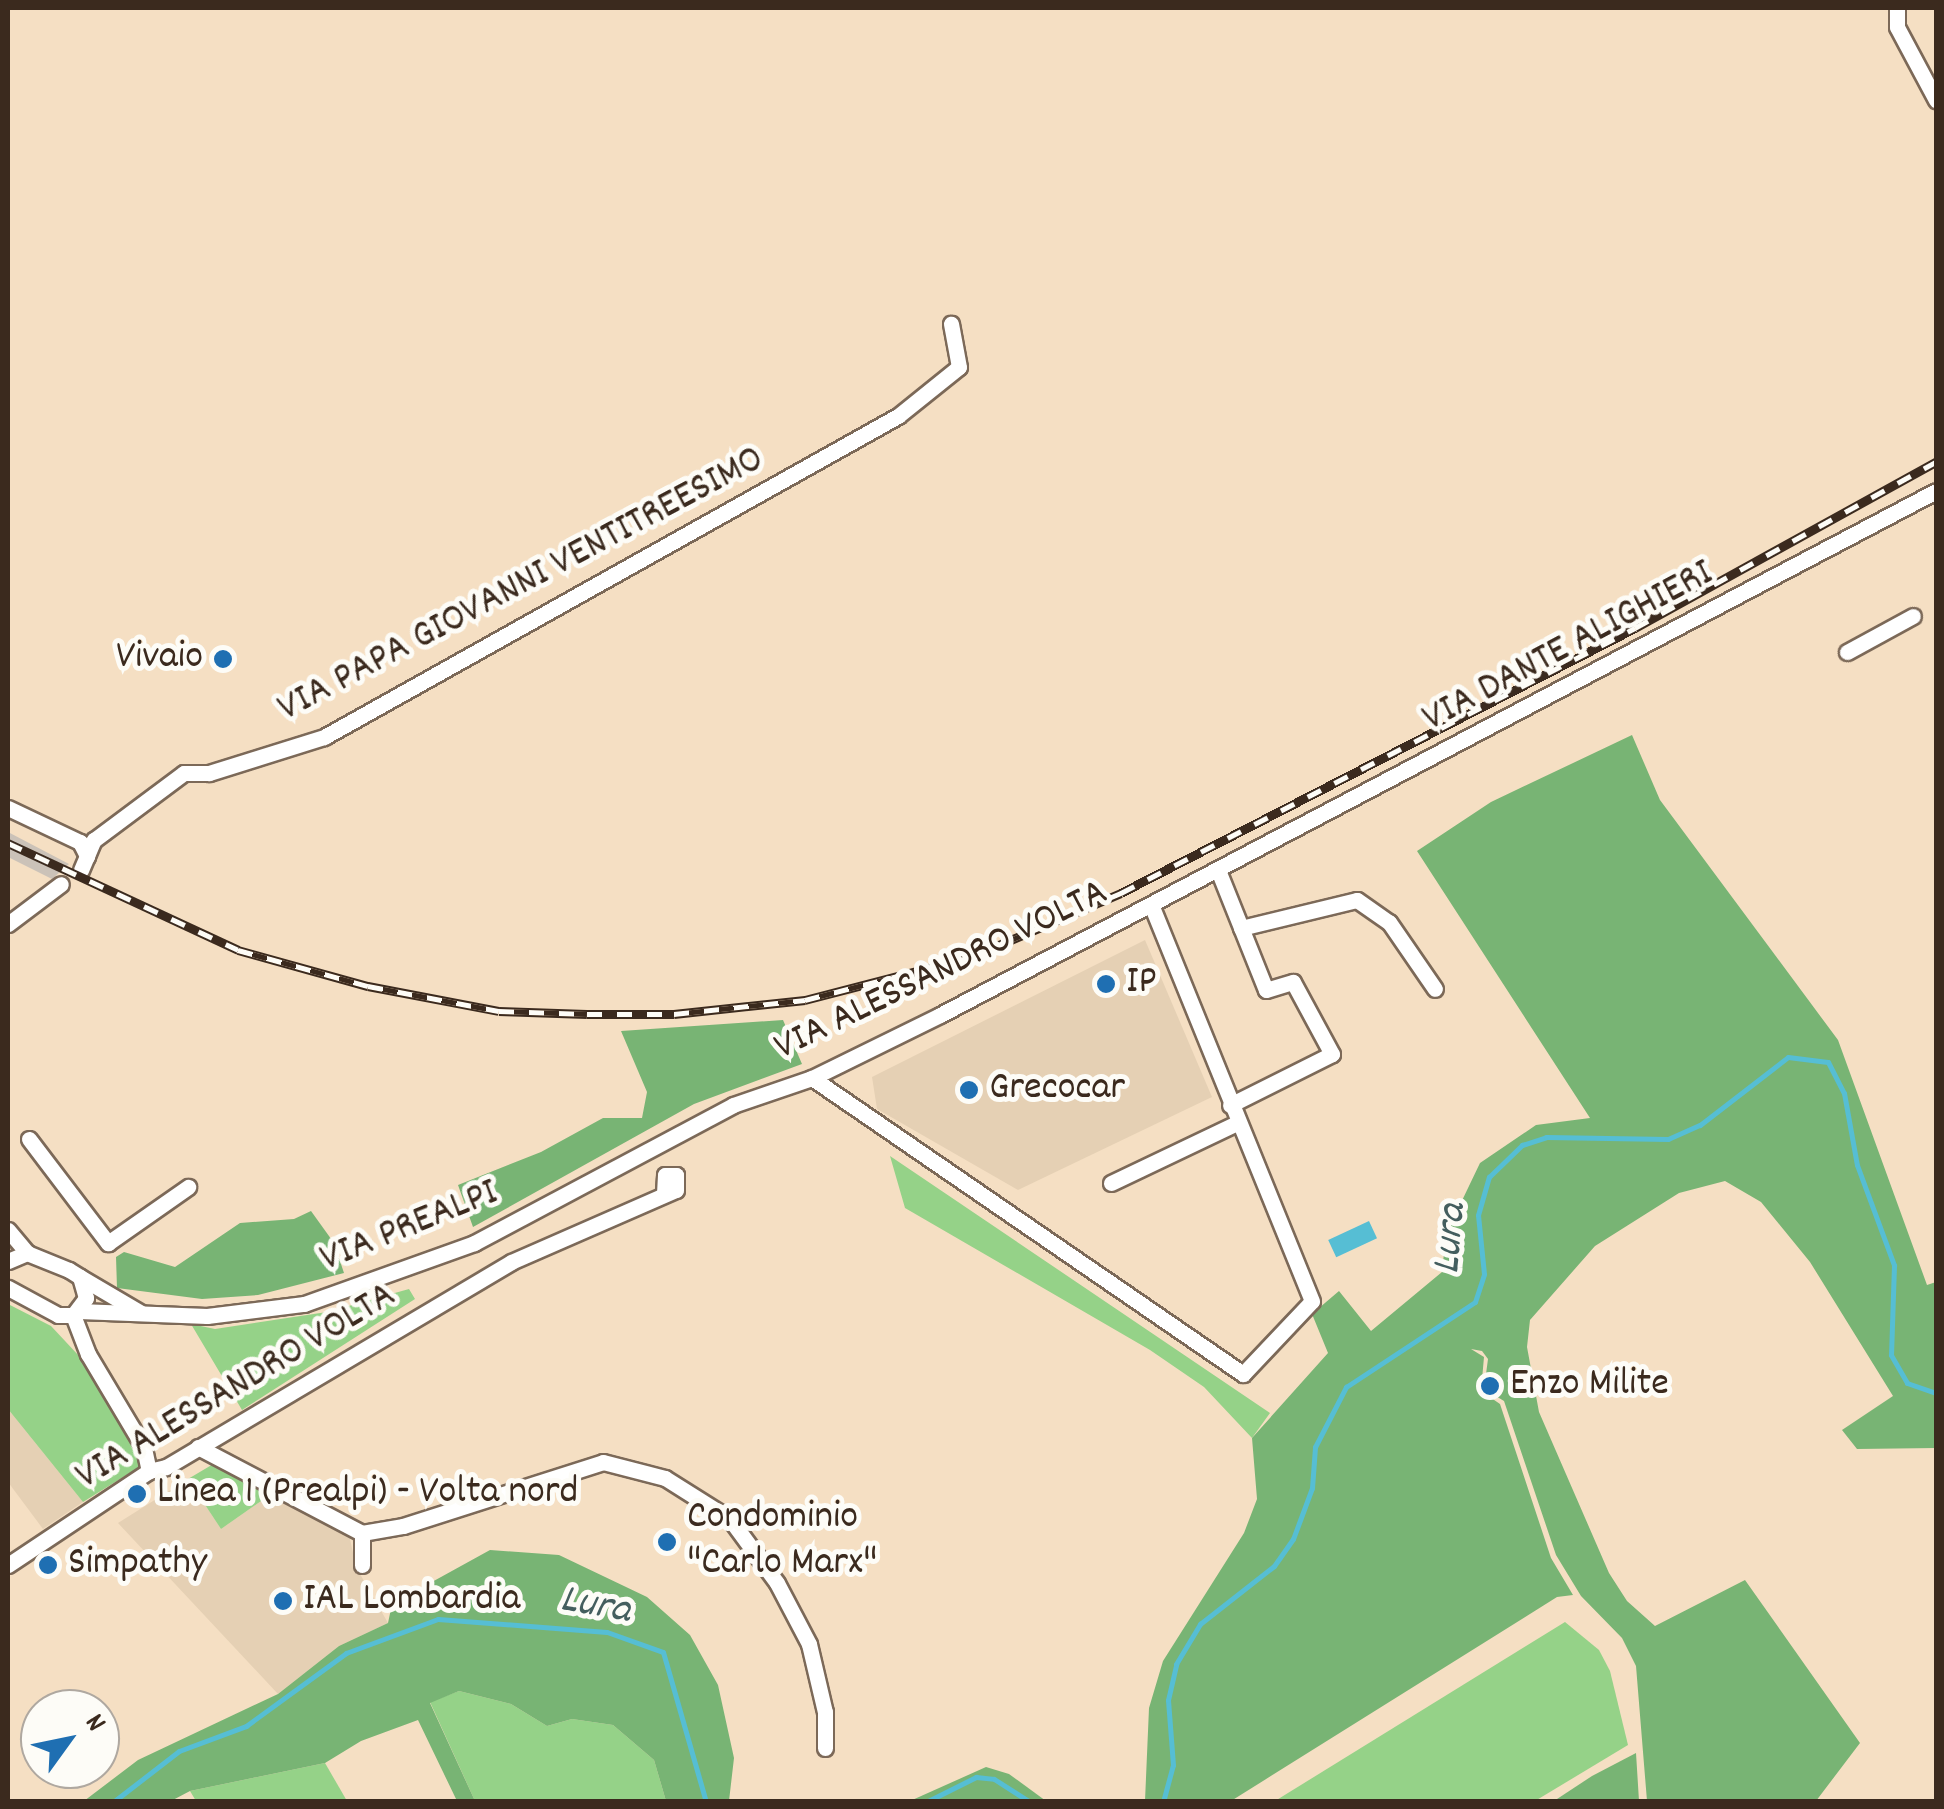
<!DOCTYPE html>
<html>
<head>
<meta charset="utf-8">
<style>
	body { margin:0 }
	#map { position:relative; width:1944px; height:1809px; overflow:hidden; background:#f5dfc3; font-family:Dekko,sans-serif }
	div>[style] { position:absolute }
	.built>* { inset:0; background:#e5d0b4 }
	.industrial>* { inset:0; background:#cbc2b8 }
	.green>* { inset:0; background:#95d288 }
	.forest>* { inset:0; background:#78b474 }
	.water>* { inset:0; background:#56bed4; transform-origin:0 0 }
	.stream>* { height:5px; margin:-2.5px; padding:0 2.5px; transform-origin:2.5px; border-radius:2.5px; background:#56bed4 }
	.roads { filter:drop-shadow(2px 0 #7c6958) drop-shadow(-2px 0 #7c6958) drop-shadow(0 2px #7c6958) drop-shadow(0 -2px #7c6958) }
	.minor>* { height:15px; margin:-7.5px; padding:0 7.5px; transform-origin:7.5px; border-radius:7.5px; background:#fff }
	.rail>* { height:9px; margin-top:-4.5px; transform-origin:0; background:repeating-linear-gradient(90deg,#fdfcf7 0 15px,#3b2a1e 0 30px); box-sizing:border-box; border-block:2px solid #3b2a1e }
	.dots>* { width:28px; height:28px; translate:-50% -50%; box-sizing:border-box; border:5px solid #fdfcf7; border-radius:50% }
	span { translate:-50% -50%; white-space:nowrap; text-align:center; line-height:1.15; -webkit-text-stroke:10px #fdfcf7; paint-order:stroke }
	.street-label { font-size:40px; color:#3b2a1e }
	.poi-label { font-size:40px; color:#3b2a1e }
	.right { translate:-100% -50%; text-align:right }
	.left { translate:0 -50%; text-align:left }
	.water-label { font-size:42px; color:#445e5e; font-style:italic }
	.frame { position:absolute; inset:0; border:10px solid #3b2a1e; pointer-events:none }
	.north { position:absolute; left:20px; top:1689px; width:100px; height:100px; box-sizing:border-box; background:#fdfcf7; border:2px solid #afa8a0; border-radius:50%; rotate:57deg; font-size:28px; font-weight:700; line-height:40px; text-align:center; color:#3b2a1e }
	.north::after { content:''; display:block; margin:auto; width:35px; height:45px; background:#1f6fb2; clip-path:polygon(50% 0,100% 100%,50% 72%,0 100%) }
</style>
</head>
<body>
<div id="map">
	<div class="built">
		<i style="clip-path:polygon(1145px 940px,1212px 1097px,1018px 1190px,877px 1109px,872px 1077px)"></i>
		<i style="clip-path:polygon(8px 1409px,83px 1502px,43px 1529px,8px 1482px)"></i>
		<i style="clip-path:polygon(188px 1479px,221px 1529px,271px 1494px,349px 1534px,356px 1567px,388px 1623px,339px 1646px,278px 1694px,118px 1523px)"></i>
	</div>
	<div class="industrial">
		<i style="clip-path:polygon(8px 832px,69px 864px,52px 879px,8px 857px)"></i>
	</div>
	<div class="green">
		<i style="clip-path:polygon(890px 1156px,1270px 1413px,1252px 1438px,1204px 1387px,1150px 1350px,905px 1208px)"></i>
		<i style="clip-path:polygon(409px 1289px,415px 1299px,242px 1410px,191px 1324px,215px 1329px,327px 1312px)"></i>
		<i style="clip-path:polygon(8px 1304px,51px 1326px,80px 1357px,142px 1457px,141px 1466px,83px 1502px,8px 1409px)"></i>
		<i style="clip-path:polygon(215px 1463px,271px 1494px,221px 1529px,188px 1479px)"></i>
		<i style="clip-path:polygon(1565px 1622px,1599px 1650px,1610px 1671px,1628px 1745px,1535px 1801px,1275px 1801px)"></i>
		<i style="clip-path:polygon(459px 1691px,511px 1704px,547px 1726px,572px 1719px,613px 1725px,654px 1760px,666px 1801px,475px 1801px,430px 1702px)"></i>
		<i style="clip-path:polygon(325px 1763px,347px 1801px,196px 1801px,190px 1791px)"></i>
	</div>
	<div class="forest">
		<i style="clip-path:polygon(1632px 735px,1660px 800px,1838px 1040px,1927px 1285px,1936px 1282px,1936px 1448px,1857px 1449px,1842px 1430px,1893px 1396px,1810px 1262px,1761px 1202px,1725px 1181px,1679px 1193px,1595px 1246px,1530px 1320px,1527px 1347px,1539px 1412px,1609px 1573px,1627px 1601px,1655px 1626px,1745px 1580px,1860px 1743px,1816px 1801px,1647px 1801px,1636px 1666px,1622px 1638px,1581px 1596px,1556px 1555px,1504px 1401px,1484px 1389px,1488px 1359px,1482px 1351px,1471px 1349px,1484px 1357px,1481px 1391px,1500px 1404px,1551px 1558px,1573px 1595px,1557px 1597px,1231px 1801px,1145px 1801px,1149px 1708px,1163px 1661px,1244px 1533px,1257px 1499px,1252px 1438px,1328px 1353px,1312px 1314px,1339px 1291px,1371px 1331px,1442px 1272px,1446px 1234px,1480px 1163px,1536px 1125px,1590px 1118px,1417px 851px,1491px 802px)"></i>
		<i style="clip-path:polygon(783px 1020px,802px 1064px,694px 1104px,473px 1227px,458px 1185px,541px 1152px,603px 1118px,642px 1118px,647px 1092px,621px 1031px)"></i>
		<i style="clip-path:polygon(311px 1211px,334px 1243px,344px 1273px,258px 1295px,202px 1299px,117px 1288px,116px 1257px,124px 1252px,175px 1267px,240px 1223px,294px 1219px)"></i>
		<i style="clip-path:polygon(490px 1550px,559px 1555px,647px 1597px,690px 1635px,718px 1685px,734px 1758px,729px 1801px,666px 1801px,654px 1760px,613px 1725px,572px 1719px,547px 1726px,511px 1704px,459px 1691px,430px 1703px,475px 1801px,457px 1801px,418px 1720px,361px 1741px,325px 1763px,190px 1791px,171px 1801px,84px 1801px,138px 1760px,278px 1694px,339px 1646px,388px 1623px,392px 1604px)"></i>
		<i style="clip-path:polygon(1636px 1753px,1639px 1801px,1554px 1801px,1592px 1776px)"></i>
		<i style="clip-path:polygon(986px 1767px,1009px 1774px,1046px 1801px,910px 1801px)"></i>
	</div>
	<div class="water">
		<i style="left:1369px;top:1221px;width:19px;height:45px;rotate:65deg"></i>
	</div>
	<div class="stream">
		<i style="left:113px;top:1802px;width:83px;rotate:-37.7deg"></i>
		<i style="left:179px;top:1751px;width:72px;rotate:-20.5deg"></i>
		<i style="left:246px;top:1726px;width:124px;rotate:-36.1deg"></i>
		<i style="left:346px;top:1653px;width:98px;rotate:-20.3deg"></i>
		<i style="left:438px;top:1619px;width:169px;rotate:4.4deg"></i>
		<i style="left:607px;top:1632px;width:59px;rotate:19.7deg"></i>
		<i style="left:663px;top:1652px;width:156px;rotate:74deg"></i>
		<i style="left:926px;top:1802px;width:56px;rotate:-26.6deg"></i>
		<i style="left:976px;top:1777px;width:18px;rotate:6deg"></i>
		<i style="left:994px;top:1779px;width:43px;rotate:32.6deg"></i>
		<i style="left:1163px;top:1802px;width:38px;rotate:-75deg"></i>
		<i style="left:1173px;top:1765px;width:65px;rotate:-94.4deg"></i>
		<i style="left:1168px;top:1700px;width:37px;rotate:-77deg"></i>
		<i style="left:1176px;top:1664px;width:47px;rotate:-59deg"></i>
		<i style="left:1200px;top:1624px;width:94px;rotate:-38.1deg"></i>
		<i style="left:1274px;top:1566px;width:33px;rotate:-55deg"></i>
		<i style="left:1293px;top:1539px;width:54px;rotate:-69.6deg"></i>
		<i style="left:1312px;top:1488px;width:41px;rotate:-85.8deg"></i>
		<i style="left:1315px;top:1447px;width:68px;rotate:-62.7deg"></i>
		<i style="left:1346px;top:1387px;width:154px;rotate:-33.4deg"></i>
		<i style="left:1475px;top:1302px;width:29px;rotate:-72deg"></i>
		<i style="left:1484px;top:1274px;width:59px;rotate:-95.8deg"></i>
		<i style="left:1478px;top:1215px;width:40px;rotate:-74deg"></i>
		<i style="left:1489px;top:1177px;width:46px;rotate:-44.1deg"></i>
		<i style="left:1522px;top:1145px;width:25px;rotate:-18deg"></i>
		<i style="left:1546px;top:1137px;width:122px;rotate:0.9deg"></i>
		<i style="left:1668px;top:1139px;width:35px;rotate:-24deg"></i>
		<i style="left:1700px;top:1125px;width:111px;rotate:-37.7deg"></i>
		<i style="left:1788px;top:1057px;width:40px;rotate:7.1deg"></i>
		<i style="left:1828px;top:1062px;width:35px;rotate:63deg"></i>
		<i style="left:1844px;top:1093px;width:73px;rotate:79.8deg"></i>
		<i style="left:1857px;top:1165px;width:107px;rotate:69.7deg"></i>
		<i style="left:1894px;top:1265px;width:90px;rotate:91.9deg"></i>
		<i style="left:1891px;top:1355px;width:32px;rotate:60deg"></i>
		<i style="left:1907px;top:1383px;width:31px;rotate:19deg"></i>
	</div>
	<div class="roads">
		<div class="minor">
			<i style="left:1897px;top:8px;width:19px;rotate:90deg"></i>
			<i style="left:1897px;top:27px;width:83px;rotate:61.9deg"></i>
			<i style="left:1847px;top:652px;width:75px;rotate:-28.6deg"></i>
			<i style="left:8px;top:808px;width:80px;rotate:25.3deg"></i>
			<i style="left:80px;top:842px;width:16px;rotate:63deg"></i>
			<i style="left:81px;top:870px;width:33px;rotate:-67deg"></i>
			<i style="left:94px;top:840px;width:112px;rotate:-36.7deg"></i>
			<i style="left:184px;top:773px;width:25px"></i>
			<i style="left:209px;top:773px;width:121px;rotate:-17.4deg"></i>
			<i style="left:324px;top:737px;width:658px;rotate:-29.22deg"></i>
			<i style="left:898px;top:416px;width:78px;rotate:-38.8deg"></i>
			<i style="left:959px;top:367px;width:44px;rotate:-100.5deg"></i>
			<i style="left:1218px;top:870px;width:129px;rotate:68.2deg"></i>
			<i style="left:1266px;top:990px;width:28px;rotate:-17deg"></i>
			<i style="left:1293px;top:982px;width:82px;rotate:61.6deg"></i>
			<i style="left:1332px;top:1054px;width:114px;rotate:153.4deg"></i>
			<i style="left:8px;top:924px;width:66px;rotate:-37deg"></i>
			<i style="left:1241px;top:928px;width:119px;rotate:-13.6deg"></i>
			<i style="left:1357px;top:900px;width:39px;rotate:35deg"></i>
			<i style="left:1389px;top:922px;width:81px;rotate:55.5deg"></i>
			<i style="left:812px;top:1078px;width:523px;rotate:34.48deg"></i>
			<i style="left:1243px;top:1374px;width:100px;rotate:-46.6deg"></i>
			<i style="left:1312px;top:1301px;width:427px;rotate:-112.1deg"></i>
			<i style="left:29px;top:1139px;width:131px;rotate:52.8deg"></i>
			<i style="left:108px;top:1243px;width:98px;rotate:-35deg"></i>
			<i style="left:1111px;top:1183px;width:140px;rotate:-25.5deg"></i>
			<i style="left:8px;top:1230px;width:30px;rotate:50deg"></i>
			<i style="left:8px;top:1261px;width:21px;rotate:-23deg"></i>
			<i style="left:27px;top:1253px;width:45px;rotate:22deg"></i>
			<i style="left:69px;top:1270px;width:13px;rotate:32deg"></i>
			<i style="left:80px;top:1277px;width:22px;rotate:74deg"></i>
			<i style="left:86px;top:1298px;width:21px;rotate:127deg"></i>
			<i style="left:73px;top:1315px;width:15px;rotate:180deg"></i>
			<i style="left:58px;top:1315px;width:57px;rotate:-151.6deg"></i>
			<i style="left:80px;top:1277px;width:71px;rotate:30.5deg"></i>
			<i style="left:79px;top:1311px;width:128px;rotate:2.2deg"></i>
			<i style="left:207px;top:1316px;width:98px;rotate:-7.1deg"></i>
			<i style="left:304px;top:1304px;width:181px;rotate:-19.7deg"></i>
			<i style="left:474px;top:1243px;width:293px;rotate:-28deg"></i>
			<i style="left:733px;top:1105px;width:83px;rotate:-18.9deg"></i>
			<i style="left:812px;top:1078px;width:143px;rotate:-26.2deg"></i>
			<i style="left:940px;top:1015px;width:1125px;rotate:-27.75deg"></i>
			<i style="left:73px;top:1315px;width:42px;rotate:69deg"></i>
			<i style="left:88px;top:1354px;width:109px;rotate:59.2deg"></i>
			<i style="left:144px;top:1448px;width:24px;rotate:78deg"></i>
			<i style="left:198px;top:1447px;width:185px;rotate:27.7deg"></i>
			<i style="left:362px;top:1533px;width:42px;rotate:-9.7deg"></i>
			<i style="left:403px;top:1526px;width:210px;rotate:-17.7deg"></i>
			<i style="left:603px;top:1462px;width:64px;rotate:14.5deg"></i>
			<i style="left:665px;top:1478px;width:77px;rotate:32.2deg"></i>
			<i style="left:730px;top:1519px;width:79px;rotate:53.7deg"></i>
			<i style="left:777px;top:1583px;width:69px;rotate:62.3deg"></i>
			<i style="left:809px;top:1644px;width:70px;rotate:76.8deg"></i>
			<i style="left:825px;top:1712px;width:36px;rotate:90deg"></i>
			<i style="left:8px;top:1565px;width:169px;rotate:-33.7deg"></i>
			<i style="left:149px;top:1471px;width:17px;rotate:-13deg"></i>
			<i style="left:166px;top:1467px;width:401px;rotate:-30.7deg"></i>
			<i style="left:511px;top:1262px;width:180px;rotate:-23.6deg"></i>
			<i style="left:676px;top:1190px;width:15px;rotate:-90deg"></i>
			<i style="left:676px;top:1175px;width:11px;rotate:180deg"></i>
			<i style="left:665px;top:1175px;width:18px;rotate:93deg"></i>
			<i style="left:362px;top:1565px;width:32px;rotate:-90deg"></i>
		</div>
	</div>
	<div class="rail">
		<i style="left:8px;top:843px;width:254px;rotate:24.9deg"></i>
		<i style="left:238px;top:950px;width:135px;rotate:15.5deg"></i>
		<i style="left:368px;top:986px;width:133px;rotate:10.8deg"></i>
		<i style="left:499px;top:1011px;width:88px;rotate:2deg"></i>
		<i style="left:587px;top:1014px;width:87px"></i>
		<i style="left:674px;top:1014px;width:132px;rotate:-6.1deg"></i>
		<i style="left:805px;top:1000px;width:171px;rotate:-14.5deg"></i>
		<i style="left:971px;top:957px;width:163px;rotate:-23.1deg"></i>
		<i style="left:1121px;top:893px;width:578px;rotate:-27.27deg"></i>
		<i style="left:1635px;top:628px;width:344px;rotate:-28.9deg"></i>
	</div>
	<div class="dots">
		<i style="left:223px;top:659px;background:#1f6fb2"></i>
		<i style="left:1106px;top:984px;background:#1f6fb2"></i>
		<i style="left:969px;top:1090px;background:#1f6fb2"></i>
		<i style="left:1490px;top:1386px;background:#1f6fb2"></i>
		<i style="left:137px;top:1494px;background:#1f6fb2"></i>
		<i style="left:667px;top:1542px;background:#1f6fb2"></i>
		<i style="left:48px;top:1565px;background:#1f6fb2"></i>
		<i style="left:283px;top:1601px;background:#1f6fb2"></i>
	</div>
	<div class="street-label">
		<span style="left:522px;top:586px;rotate:-28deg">VIA PAPA GIOVANNI VENTITREESIMO</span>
		<span style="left:1569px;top:648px;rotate:-28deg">VIA DANTE ALIGHIERI</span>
		<span style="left:942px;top:972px;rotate:-26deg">VIA ALESSANDRO VOLTA</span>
		<span style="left:410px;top:1228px;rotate:-22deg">VIA PREALPI</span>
		<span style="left:237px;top:1388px;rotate:-31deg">VIA ALESSANDRO VOLTA</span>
	</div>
	<div class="poi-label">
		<span class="right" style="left:203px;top:659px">Vivaio</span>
		<span class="left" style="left:1126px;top:984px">IP</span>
		<span class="left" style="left:989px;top:1090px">Grecocar</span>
		<span class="left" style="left:1510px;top:1386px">Enzo Milite</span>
		<span class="left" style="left:157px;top:1494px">Linea 1 (Prealpi) - Volta nord</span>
		<span class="left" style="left:687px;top:1542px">Condominio<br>"Carlo Marx"</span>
		<span class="left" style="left:68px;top:1565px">Simpathy</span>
		<span class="left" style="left:303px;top:1601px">IAL Lombardia</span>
	</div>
	<div class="water-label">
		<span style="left:1452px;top:1239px;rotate:-85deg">Lura</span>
		<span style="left:595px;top:1607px;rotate:10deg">Lura</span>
	</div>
	<div class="frame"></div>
	<div class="north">N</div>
</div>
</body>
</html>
